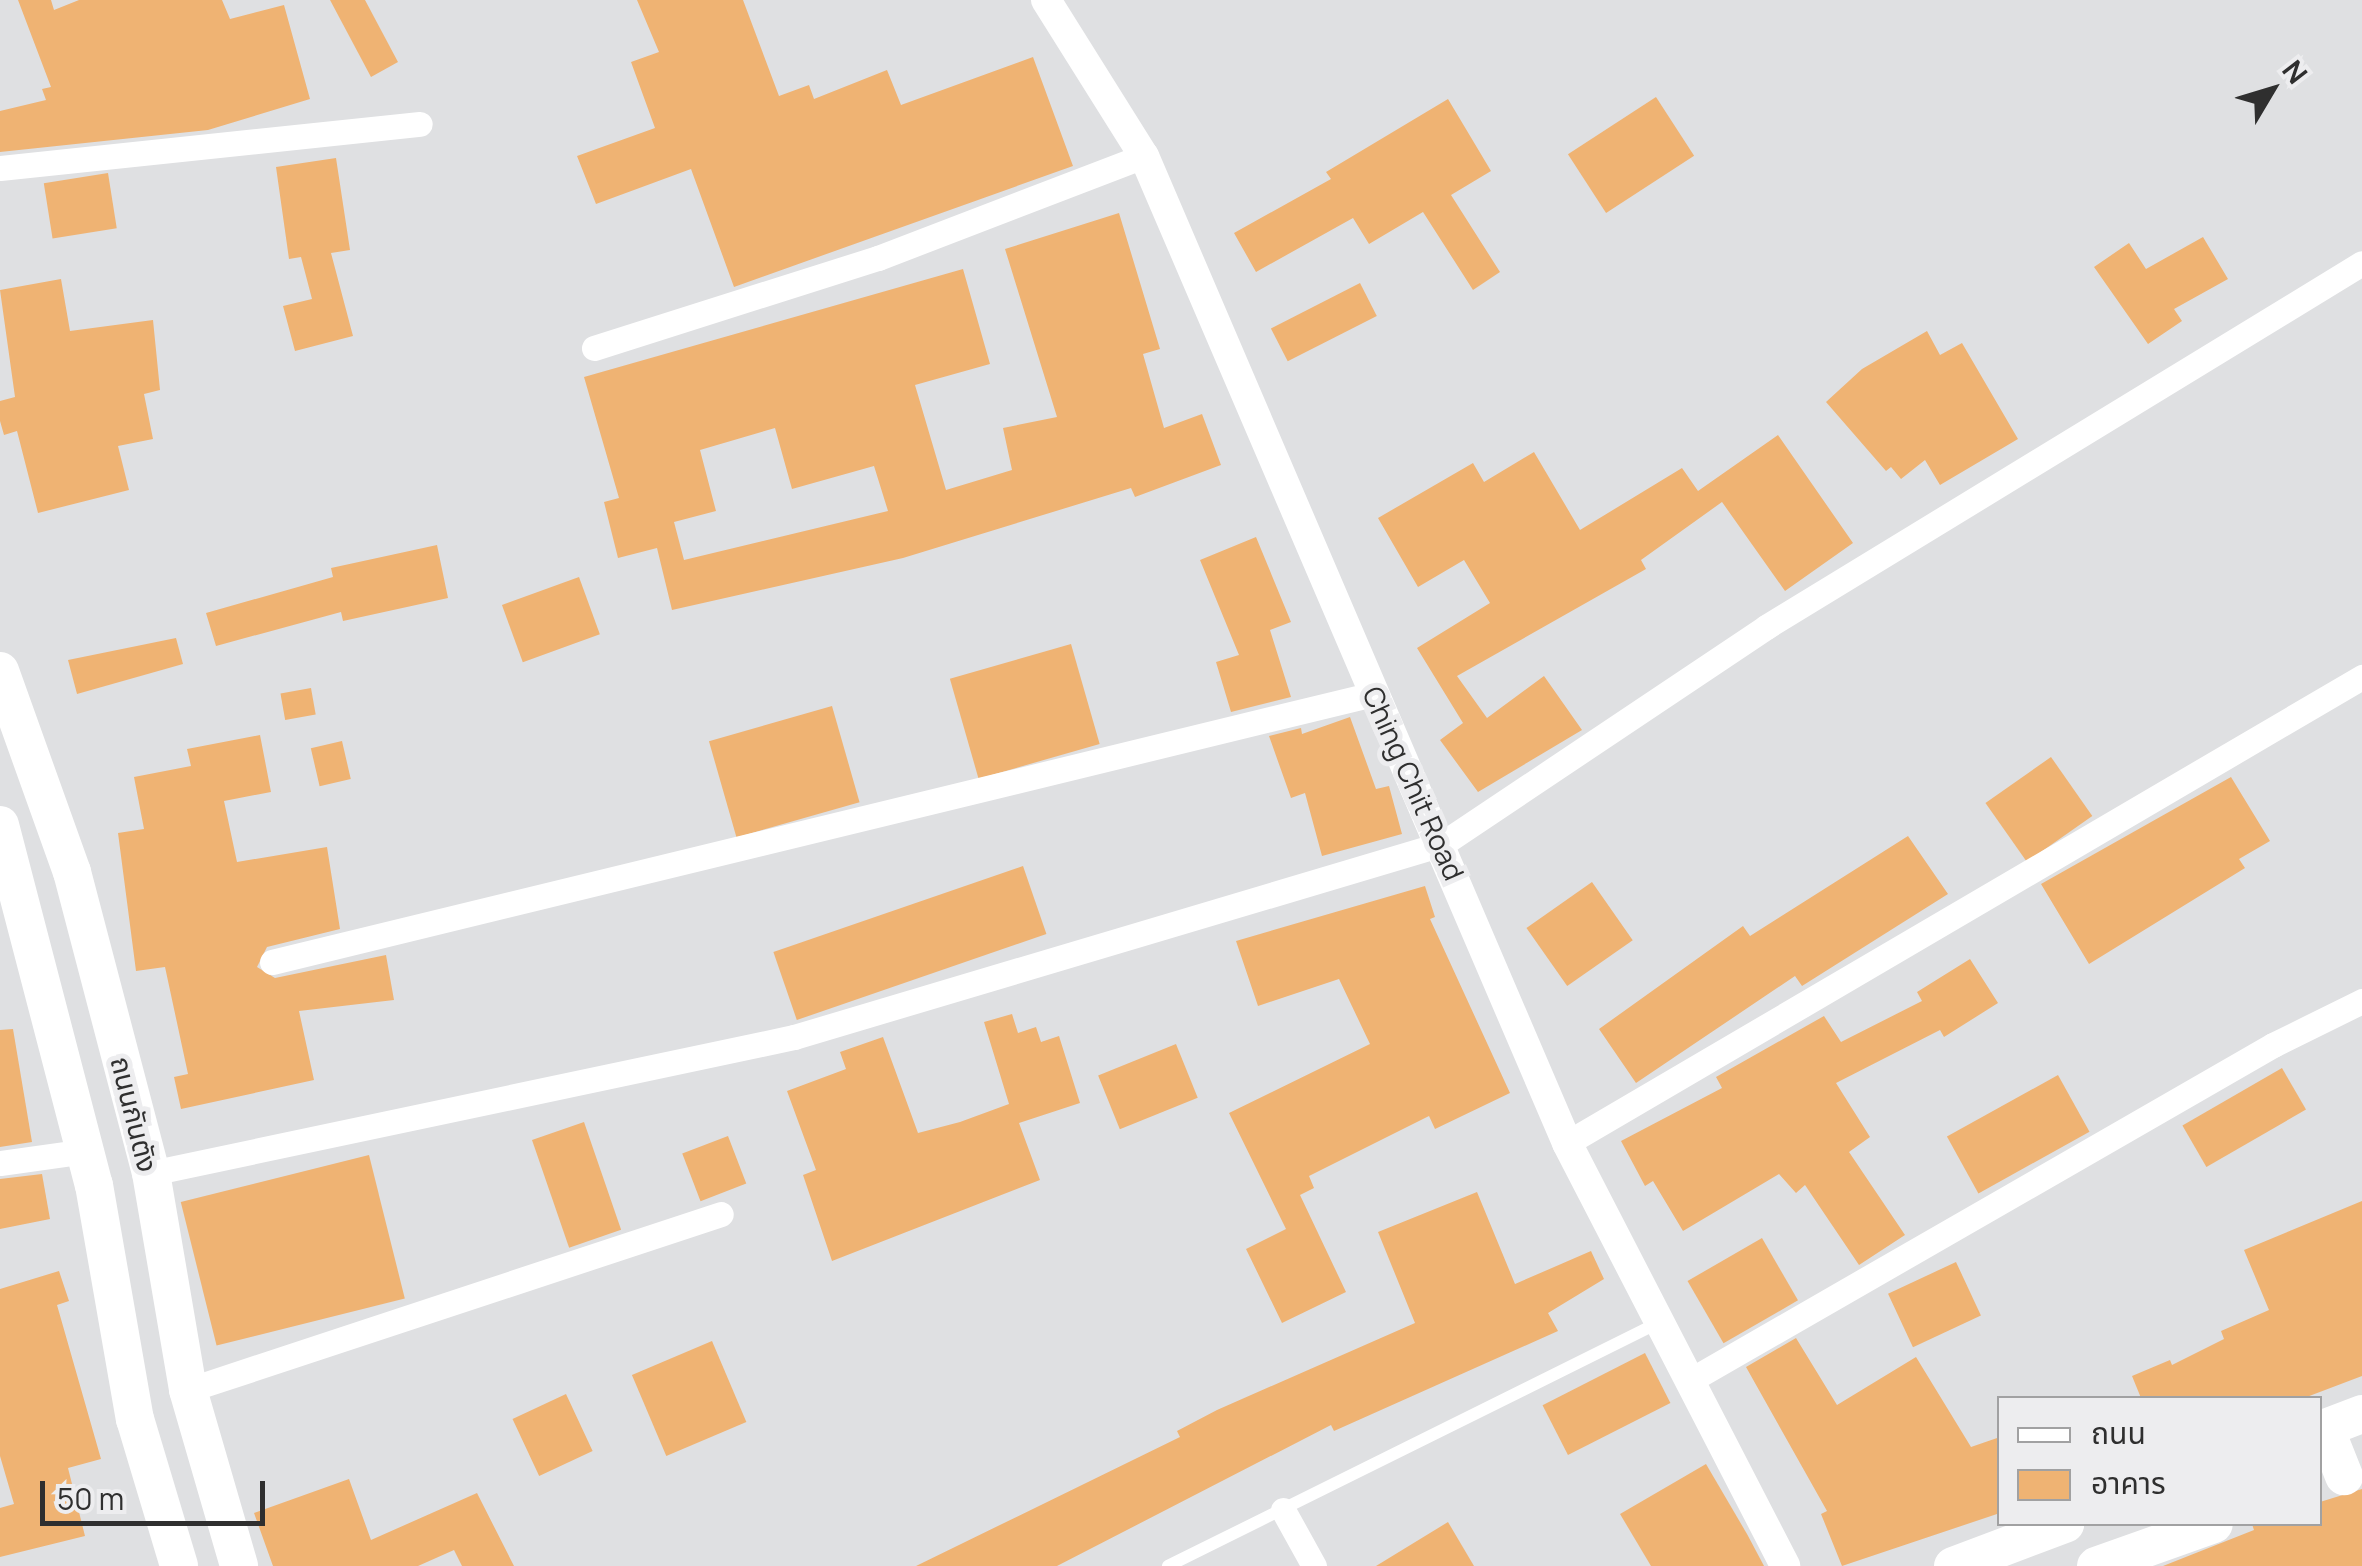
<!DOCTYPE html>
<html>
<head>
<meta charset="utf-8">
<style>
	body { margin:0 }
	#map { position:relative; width:2362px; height:1566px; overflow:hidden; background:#dfe0e2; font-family:Manrope,"Noto Sans Thai",sans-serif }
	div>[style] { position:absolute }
	.building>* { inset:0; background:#efb373; transform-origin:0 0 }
	.service>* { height:12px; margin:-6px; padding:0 6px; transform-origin:6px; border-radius:6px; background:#fff }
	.minor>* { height:25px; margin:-12.5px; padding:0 12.5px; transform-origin:12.5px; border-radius:12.5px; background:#fff }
	.tertiary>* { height:30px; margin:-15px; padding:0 15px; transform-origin:15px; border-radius:15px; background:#fff }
	.primary>* { height:38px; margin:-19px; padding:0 19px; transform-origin:19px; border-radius:19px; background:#fff }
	span { translate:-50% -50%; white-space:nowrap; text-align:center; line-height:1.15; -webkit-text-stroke:10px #ededef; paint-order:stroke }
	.street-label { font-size:28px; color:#2f2f2f }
	.legend { position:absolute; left:1997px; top:1396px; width:325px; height:130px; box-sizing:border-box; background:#ededef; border:2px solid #a1a1a2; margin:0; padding:12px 18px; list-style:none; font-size:30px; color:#2f2f2f }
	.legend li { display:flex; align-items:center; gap:20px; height:50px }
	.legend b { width:50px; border:2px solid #a1a1a2 }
	.north { position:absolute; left:2222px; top:40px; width:100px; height:100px; -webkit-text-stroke:8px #ededef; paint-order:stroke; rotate:52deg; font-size:28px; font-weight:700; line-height:40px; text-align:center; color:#2f2f2f }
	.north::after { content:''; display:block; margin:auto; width:35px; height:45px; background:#2f2f2f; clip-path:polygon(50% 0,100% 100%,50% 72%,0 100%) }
	.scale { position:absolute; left:40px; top:1481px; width:225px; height:45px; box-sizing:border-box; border:5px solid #2f2f2f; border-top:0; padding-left:12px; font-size:30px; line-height:35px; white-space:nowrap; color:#2f2f2f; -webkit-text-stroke:8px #ededef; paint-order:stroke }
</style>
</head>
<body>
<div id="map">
	<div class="building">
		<i style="clip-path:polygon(18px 0,51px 0,54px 10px,79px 0,222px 0,230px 19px,284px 5px,310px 99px,208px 130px,0 152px,0 111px,46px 100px,42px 89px,51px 87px)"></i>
		<i style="clip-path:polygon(330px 0,365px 0,398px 62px,371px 77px)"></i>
		<i style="clip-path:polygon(637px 0,743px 0,779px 96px,809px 85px,814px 99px,887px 70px,901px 105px,1033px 57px,1073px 166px,734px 287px,691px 169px,596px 204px,577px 156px,655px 128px,631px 62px,659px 52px)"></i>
		<i style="left:1656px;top:97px;width:70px;height:105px;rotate:57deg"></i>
		<i style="clip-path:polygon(1448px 99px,1491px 171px,1451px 195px,1500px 272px,1473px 290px,1423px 212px,1369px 244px,1353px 218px,1256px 272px,1234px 233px,1331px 179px,1326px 172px)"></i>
		<i style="clip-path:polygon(336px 158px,350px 250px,331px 253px,353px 336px,295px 351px,283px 306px,312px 299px,301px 257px,289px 259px,276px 167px)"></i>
		<i style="left:108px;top:173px;width:56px;height:65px;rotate:81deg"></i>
		<i style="clip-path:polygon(evenodd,1119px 213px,1160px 349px,1143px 354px,1164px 428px,1202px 414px,1221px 465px,1135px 497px,1131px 488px,903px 558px,672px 610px,657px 548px,618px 558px,604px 502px,619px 498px,584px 377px,963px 269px,990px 364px,915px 385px,946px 490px,1012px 470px,1003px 428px,1057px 417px,1005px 249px,1119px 213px,775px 428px,792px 489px,874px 466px,888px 511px,684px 560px,674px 522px,716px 511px,700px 450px,775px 428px)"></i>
		<i style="clip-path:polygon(2203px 237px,2228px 279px,2174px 309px,2182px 321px,2148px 344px,2094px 267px,2129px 243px,2146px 269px)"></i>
		<i style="clip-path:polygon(61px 279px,70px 331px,153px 320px,160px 390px,144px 394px,153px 439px,118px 446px,129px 490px,38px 513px,17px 431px,4px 435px,0 421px,0 401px,15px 397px,0 290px)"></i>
		<i style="left:1360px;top:283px;width:37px;height:100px;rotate:63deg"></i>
		<i style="clip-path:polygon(1927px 331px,1940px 355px,1962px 343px,2018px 439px,1940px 485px,1925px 460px,1901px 479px,1891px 467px,1886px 471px,1826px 402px,1862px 369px)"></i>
		<i style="clip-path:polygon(1778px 435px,1853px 543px,1785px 591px,1722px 502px,1641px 560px,1646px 569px,1457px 676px,1487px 718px,1544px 676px,1582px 730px,1478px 792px,1440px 740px,1463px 723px,1417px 648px,1490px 603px,1464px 560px,1418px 587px,1378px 518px,1473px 463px,1484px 482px,1534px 452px,1580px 530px,1682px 468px,1698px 491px)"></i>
		<i style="clip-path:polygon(1256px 537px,1291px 622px,1270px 630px,1291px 697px,1231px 712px,1216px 662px,1239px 655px,1200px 560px)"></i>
		<i style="clip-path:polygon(437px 545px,448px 598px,343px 621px,341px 612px,216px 646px,206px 613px,333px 577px,331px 568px)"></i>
		<i style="left:579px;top:577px;width:61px;height:82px;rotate:70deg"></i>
		<i style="clip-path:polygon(176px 638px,183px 664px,77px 694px,68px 660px)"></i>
		<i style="left:1071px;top:644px;width:104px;height:126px;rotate:74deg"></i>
		<i style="left:311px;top:688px;width:27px;height:31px;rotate:80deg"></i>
		<i style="left:832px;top:706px;width:100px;height:128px;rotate:74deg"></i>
		<i style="clip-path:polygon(1350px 717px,1376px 789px,1389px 786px,1402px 834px,1322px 856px,1305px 793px,1291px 798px,1269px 736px,1301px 728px,1302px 734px)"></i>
		<i style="clip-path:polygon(260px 735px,271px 792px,224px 801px,237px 862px,327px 847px,340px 929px,267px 947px,257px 967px,275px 978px,386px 955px,394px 1000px,299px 1011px,314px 1080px,181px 1109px,174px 1077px,188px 1074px,165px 967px,136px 971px,118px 833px,144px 829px,134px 777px,191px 766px,187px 749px)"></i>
		<i style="left:342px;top:741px;width:39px;height:32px;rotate:77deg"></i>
		<i style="left:2051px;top:757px;width:72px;height:80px;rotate:55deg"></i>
		<i style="clip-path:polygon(2231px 777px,2270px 841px,2239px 859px,2245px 868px,2089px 964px,2041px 884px)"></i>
		<i style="clip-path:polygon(1908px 836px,1948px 894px,1802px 986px,1795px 976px,1636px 1083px,1599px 1029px,1743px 926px,1750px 936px)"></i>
		<i style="left:1023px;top:866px;width:72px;height:264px;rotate:71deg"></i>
		<i style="left:1592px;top:882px;width:71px;height:80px;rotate:55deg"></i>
		<i style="clip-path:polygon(1425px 886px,1435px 917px,1430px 919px,1510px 1093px,1435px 1129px,1429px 1116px,1309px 1176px,1314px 1188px,1300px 1195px,1346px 1292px,1282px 1323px,1246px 1249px,1286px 1229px,1229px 1113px,1370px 1044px,1339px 979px,1258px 1006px,1236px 941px)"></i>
		<i style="clip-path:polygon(1970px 959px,1998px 1003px,1944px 1037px,1940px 1030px,1836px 1083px,1870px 1137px,1849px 1152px,1905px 1235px,1859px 1265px,1805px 1185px,1796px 1193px,1779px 1174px,1683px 1231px,1653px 1181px,1645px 1186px,1621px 1141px,1722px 1088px,1716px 1077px,1824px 1016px,1841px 1042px,1922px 1001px,1917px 992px)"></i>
		<i style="clip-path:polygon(1012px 1014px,1018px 1033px,1036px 1027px,1041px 1042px,1059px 1036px,1080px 1103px,1019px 1123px,1040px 1180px,832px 1261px,803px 1175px,816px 1170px,787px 1091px,846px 1069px,840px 1052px,883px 1037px,918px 1133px,960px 1122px,1009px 1104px,984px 1022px)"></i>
		<i style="clip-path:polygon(13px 1029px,32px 1142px,0 1147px,0 1030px)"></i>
		<i style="left:1176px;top:1044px;width:58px;height:84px;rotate:68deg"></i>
		<i style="left:2282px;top:1068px;width:48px;height:115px;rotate:60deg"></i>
		<i style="left:2058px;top:1075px;width:65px;height:127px;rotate:61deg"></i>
		<i style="left:584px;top:1122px;width:114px;height:55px;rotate:71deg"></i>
		<i style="left:728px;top:1136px;width:51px;height:49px;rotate:69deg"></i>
		<i style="left:369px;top:1155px;width:148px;height:194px;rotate:76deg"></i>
		<i style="clip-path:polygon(42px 1174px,50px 1219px,0 1229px,0 1179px)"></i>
		<i style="clip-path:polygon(1477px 1192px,1515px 1284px,1591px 1251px,1604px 1279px,1548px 1313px,1558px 1331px,1334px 1431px,1331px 1425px,1057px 1566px,916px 1566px,1180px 1437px,1177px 1431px,1217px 1410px,1415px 1323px,1378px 1232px)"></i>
		<i style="clip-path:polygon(2362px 1201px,2362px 1376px,2304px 1398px,2141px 1398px,2132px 1376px,2170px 1360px,2172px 1365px,2224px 1339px,2221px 1331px,2269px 1310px,2244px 1250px)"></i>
		<i style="left:1762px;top:1238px;width:72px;height:86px;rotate:60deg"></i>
		<i style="left:1956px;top:1262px;width:59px;height:75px;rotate:65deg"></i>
		<i style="clip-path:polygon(59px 1271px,69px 1301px,57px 1305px,101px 1459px,68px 1468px,85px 1536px,0 1557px,0 1508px,14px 1504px,0 1456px,0 1289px)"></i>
		<i style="clip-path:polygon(1796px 1338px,1837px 1405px,1916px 1357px,1971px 1447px,2000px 1437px,2000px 1513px,1842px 1566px,1821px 1514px,1827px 1511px,1746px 1367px)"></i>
		<i style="left:712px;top:1341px;width:88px;height:87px;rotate:67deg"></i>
		<i style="left:1645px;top:1353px;width:56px;height:115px;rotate:63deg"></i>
		<i style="left:566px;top:1394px;width:63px;height:59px;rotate:65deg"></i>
		<i style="clip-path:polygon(1706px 1464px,1747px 1534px,1764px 1566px,1651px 1566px,1620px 1514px)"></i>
		<i style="clip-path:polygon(349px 1479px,371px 1540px,477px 1493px,514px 1566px,462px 1566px,454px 1550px,418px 1566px,273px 1566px,254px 1513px)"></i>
		<i style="clip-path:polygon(2362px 1489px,2362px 1566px,2163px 1566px,2254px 1530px,2252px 1524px,2320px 1524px,2320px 1502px)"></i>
		<i style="clip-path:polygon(1448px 1522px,1474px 1566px,1376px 1566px)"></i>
	</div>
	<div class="service">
		<i style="left:1168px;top:1566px;width:547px;rotate:-26.38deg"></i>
	</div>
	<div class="minor">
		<i style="left:0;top:168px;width:422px;rotate:-6deg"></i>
		<i style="left:594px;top:348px;width:298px;rotate:-17.6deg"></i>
		<i style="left:878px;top:258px;width:285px;rotate:-21deg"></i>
		<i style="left:272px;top:962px;width:1133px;rotate:-13.68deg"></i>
		<i style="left:1567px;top:1143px;width:922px;rotate:-30.38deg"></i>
		<i style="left:0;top:1163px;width:86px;rotate:-8deg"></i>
		<i style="left:151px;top:1173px;width:657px;rotate:-11.94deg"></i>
		<i style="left:794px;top:1037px;width:676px;rotate:-16.59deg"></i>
		<i style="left:1442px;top:844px;width:390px;rotate:-33.8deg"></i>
		<i style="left:1766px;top:627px;width:698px;rotate:-31.41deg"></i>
		<i style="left:1689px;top:1381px;width:674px;rotate:-29.91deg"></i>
		<i style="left:2273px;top:1045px;width:99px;rotate:-26.3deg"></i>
		<i style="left:188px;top:1390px;width:561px;rotate:-18.27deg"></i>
		<i style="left:1283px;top:1510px;width:64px;rotate:61deg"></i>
	</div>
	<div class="tertiary">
		<i style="left:1046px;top:0;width:184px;rotate:57.9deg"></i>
		<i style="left:1144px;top:156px;width:1074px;rotate:66.8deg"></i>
		<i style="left:1567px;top:1143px;width:476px;rotate:62.7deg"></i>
	</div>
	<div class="primary">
		<i style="left:0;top:671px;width:214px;rotate:70.3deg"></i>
		<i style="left:72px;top:872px;width:311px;rotate:75.3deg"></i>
		<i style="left:151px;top:1173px;width:220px;rotate:80.3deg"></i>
		<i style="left:188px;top:1390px;width:183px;rotate:73.8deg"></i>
		<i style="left:0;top:825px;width:372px;rotate:75.4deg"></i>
		<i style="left:94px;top:1185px;width:238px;rotate:80.1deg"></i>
		<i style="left:135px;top:1419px;width:153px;rotate:73.3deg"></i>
		<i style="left:2325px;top:1428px;width:52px;rotate:68.4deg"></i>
		<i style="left:2320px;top:1430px;width:45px;rotate:-20.9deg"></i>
		<i style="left:1953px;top:1566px;width:120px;rotate:-20.6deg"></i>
		<i style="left:2096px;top:1566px;width:125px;rotate:-19.6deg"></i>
	</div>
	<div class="street-label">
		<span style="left:1414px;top:783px;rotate:66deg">Ching Chit Road</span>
		<span style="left:135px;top:1114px;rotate:76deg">ถนนกันตัง</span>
	</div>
	<ul class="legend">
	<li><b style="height:12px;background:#fff"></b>ถนน</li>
	<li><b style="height:28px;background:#efb373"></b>อาคาร</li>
	</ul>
	<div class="north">N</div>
	<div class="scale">50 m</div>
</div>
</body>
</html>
